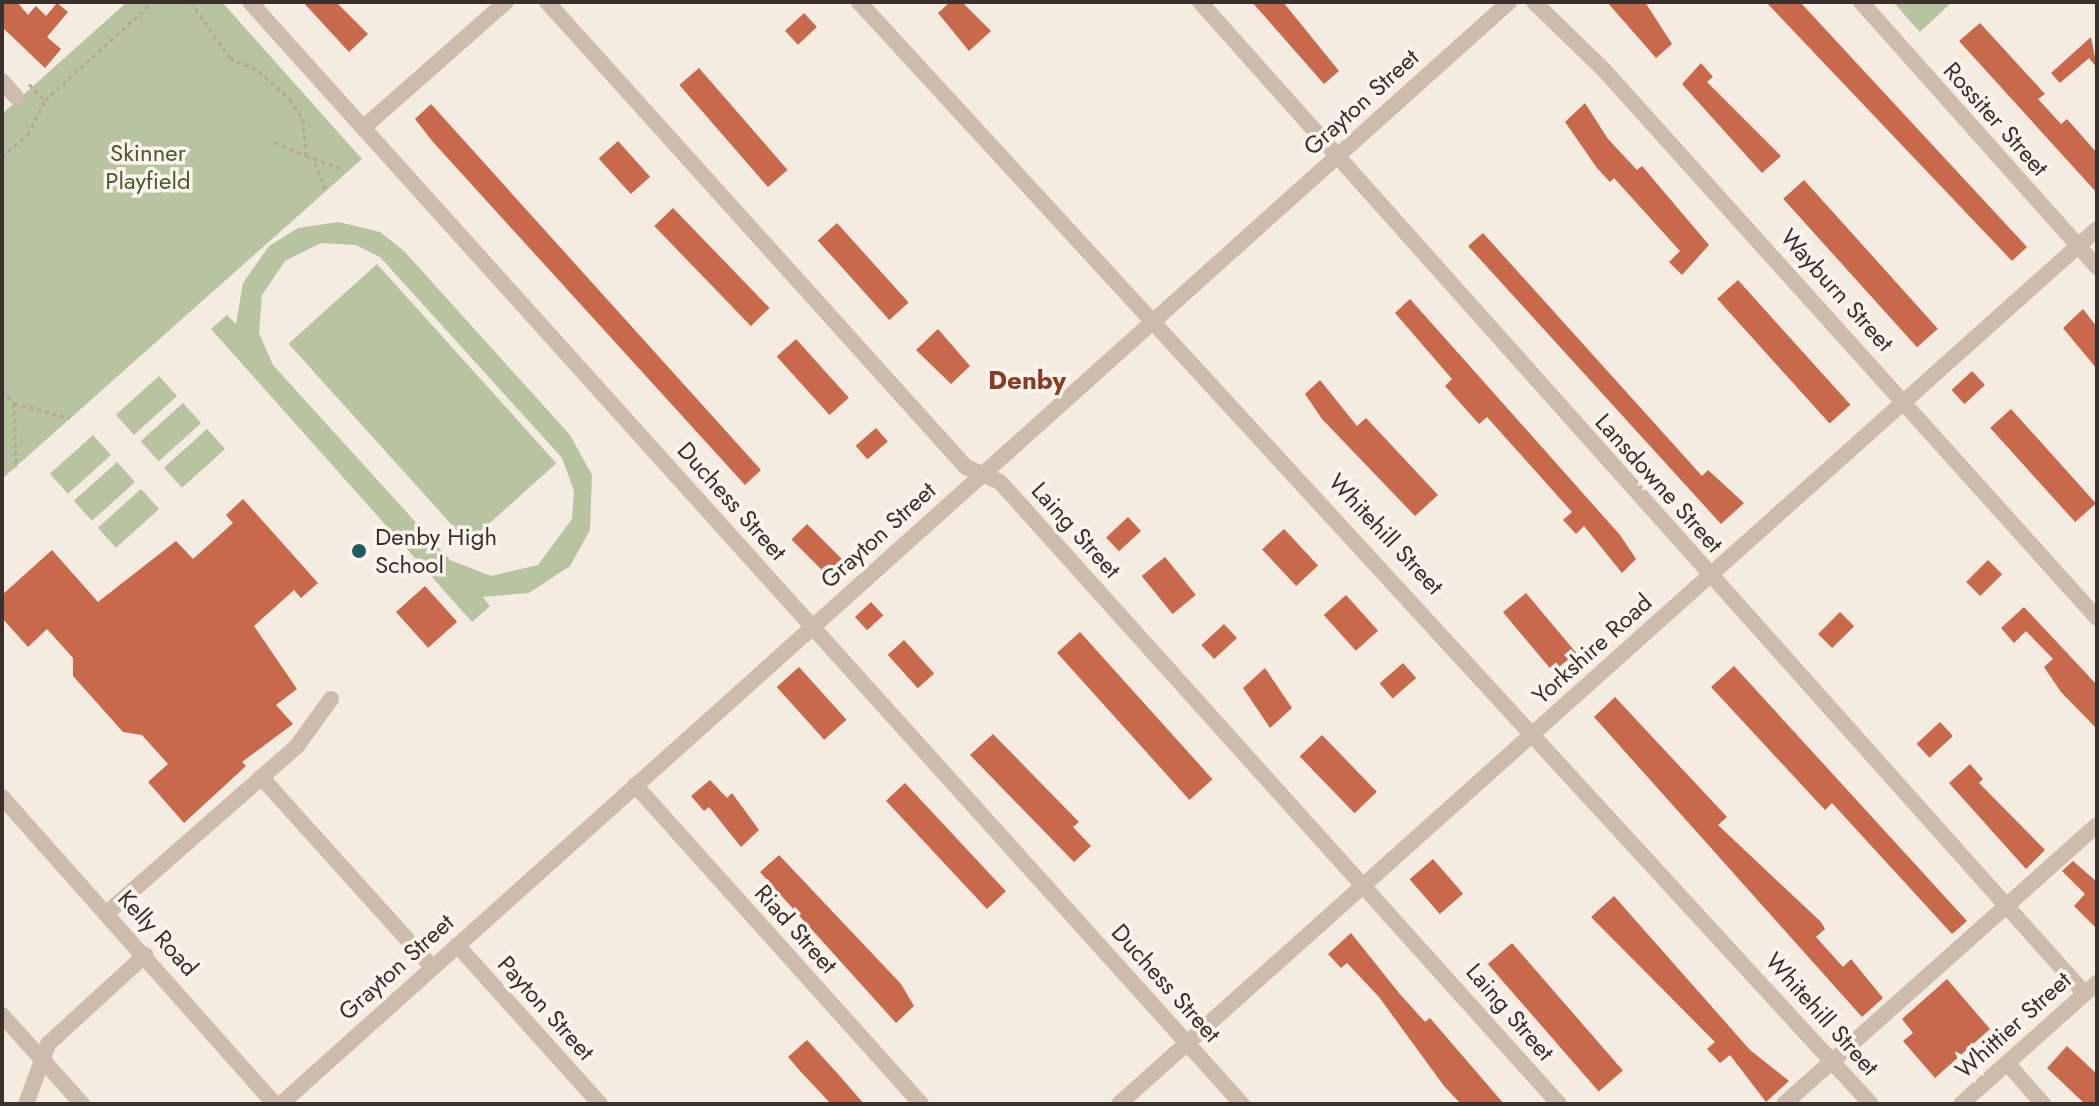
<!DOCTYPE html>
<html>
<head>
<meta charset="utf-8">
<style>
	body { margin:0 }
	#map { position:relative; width:2099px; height:1106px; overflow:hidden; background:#f4ebe1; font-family:Jost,sans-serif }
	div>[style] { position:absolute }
	.green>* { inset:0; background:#b8c4a0; transform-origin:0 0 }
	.building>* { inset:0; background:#c8694b; transform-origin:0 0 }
	.path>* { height:3px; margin-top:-1.5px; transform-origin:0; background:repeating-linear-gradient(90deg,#b9a596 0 4px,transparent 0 8px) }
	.minor>* { height:16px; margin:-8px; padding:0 8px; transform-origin:8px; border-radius:8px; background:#cdbbac }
	.dots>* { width:22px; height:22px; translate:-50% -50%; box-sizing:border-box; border:4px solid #fbf5ee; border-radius:50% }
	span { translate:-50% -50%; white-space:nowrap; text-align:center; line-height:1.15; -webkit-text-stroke:7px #fbf5ee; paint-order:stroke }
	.street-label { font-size:24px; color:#3b302b }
	.park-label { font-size:24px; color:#4a5a2e }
	.poi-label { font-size:24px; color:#3b302b }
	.left { translate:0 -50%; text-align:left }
	.neighbourhood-label { font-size:26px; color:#8c3b22; font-weight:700 }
	.frame { position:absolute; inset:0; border:4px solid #3b302b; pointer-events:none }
</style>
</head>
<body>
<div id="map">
	<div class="green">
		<i style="clip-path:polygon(127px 2px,222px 2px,362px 159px,2px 479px,2px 114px)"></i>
		<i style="clip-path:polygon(1893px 2px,1952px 2px,1920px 32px)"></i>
		<i style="clip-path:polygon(evenodd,339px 222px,380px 232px,404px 251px,570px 435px,592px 475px,590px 530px,570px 566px,529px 593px,483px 597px,490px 606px,472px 622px,211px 329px,227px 315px,236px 324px,243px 283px,269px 246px,298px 228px,339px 222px,321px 243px,356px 245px,380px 257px,562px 458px,574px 491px,572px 519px,538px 565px,491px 576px,450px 560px,273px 365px,259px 333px,262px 295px,285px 261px,321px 243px)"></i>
		<i style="left:377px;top:264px;width:268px;height:119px;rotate:48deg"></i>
		<i style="left:159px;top:376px;width:27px;height:58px;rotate:48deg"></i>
		<i style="left:183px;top:403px;width:27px;height:57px;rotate:48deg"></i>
		<i style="left:207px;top:429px;width:27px;height:58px;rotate:48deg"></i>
		<i style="left:93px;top:435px;width:27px;height:58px;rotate:48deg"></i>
		<i style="left:117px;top:462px;width:27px;height:58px;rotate:48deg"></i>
		<i style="left:141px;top:489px;width:27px;height:58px;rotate:48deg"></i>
	</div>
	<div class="building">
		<i style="clip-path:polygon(2px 2px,17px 2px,28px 15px,36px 6px,46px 16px,57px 3px,68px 12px,47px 37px,61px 49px,45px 68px,2px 27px)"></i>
		<i style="clip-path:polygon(303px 2px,336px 2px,368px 34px,349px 52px)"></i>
		<i style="clip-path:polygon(950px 2px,962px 2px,991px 31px,969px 51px,938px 13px)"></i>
		<i style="clip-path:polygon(1252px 2px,1283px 2px,1339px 71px,1324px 84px)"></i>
		<i style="clip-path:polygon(1607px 2px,1645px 2px,1672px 44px,1656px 58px)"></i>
		<i style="clip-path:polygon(1766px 2px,1800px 2px,2027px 247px,2012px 261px)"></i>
		<i style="left:804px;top:13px;width:19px;height:26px;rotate:47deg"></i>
		<i style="clip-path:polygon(1980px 23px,2045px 94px,2038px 99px,2061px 124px,2067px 119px,2097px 153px,2097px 193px,1959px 41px)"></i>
		<i style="clip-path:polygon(2091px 37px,2097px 68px,2089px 58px,2060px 83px,2051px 73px)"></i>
		<i style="clip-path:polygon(1701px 63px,1713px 77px,1707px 82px,1781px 156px,1762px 173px,1682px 84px)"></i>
		<i style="left:699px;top:68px;width:135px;height:26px;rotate:49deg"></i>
		<i style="clip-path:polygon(1585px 103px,1608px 139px,1637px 170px,1642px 166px,1709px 245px,1682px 275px,1669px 262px,1680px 251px,1614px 178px,1610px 182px,1597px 168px,1565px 122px)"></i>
		<i style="clip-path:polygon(431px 104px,761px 470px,745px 485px,433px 142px,415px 119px)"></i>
		<i style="left:618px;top:141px;width:48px;height:26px;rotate:48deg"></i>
		<i style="left:1804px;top:180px;width:200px;height:28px;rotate:48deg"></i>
		<i style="left:673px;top:208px;width:139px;height:26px;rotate:46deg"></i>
		<i style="left:837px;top:223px;width:107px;height:26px;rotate:48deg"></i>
		<i style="clip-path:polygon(1483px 233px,1702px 476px,1708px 470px,1744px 503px,1721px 524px,1468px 246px)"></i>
		<i style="left:1738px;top:280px;width:168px;height:28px;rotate:48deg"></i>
		<i style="clip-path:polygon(1410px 299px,1620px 535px,1636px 559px,1622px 573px,1584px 526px,1576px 534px,1563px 520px,1572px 512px,1487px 417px,1479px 424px,1445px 386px,1452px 379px,1395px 313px)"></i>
		<i style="clip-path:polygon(2083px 309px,2097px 327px,2097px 369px,2063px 328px)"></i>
		<i style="clip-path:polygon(938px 329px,970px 366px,951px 384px,916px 350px)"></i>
		<i style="left:796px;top:339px;width:79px;height:26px;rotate:48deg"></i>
		<i style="left:1972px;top:371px;width:19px;height:28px;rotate:47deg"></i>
		<i style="clip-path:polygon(1320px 380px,1357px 426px,1366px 418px,1438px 495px,1415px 516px,1322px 419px,1305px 394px)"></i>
		<i style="left:2011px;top:409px;width:127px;height:28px;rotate:48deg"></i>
		<i style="left:876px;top:428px;width:18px;height:27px;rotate:49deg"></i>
		<i style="clip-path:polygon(243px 499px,318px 583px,301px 598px,294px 590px,254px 626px,297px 689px,276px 705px,293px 724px,242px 762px,246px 766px,184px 823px,148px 782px,168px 764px,142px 735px,123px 732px,73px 676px,73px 658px,47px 629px,28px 647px,2px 618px,2px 595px,52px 550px,98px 602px,176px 541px,193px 559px,233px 523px,226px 515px)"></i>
		<i style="left:1128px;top:517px;width:19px;height:30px;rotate:47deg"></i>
		<i style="left:807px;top:524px;width:49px;height:22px;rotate:45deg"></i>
		<i style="left:1284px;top:529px;width:50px;height:30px;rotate:47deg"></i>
		<i style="left:1165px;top:557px;width:49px;height:30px;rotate:51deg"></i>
		<i style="left:1988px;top:560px;width:20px;height:31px;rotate:45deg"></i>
		<i style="left:425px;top:586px;width:48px;height:39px;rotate:48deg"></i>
		<i style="left:1526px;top:593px;width:78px;height:30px;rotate:50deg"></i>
		<i style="left:1346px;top:595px;width:48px;height:30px;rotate:48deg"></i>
		<i style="left:871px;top:602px;width:18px;height:22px;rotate:47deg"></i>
		<i style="clip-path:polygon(2024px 607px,2097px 685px,2097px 729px,2061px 692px,2044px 667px,2053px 659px,2026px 631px,2014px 643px,2001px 628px)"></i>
		<i style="left:1840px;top:612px;width:20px;height:31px;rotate:45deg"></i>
		<i style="left:1224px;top:624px;width:19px;height:31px;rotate:47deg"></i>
		<i style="left:1080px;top:632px;width:198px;height:31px;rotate:48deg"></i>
		<i style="left:904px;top:640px;width:45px;height:22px;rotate:48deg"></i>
		<i style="left:1403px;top:663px;width:20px;height:31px;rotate:49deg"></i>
		<i style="clip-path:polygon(1734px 666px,1967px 921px,1952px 934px,1832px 803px,1825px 810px,1711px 687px)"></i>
		<i style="left:799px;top:667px;width:71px;height:30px;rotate:48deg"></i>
		<i style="clip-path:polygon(1265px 668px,1292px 708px,1270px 728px,1243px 688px)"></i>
		<i style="clip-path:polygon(1615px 697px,1727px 817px,1718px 825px,1821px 922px,1825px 929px,1816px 937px,1843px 967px,1851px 959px,1883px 998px,1862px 1017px,1594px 717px)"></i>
		<i style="left:1940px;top:722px;width:19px;height:32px;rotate:47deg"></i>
		<i style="clip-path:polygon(993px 734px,1079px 822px,1073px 827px,1091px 846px,1074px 862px,970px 755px)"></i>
		<i style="left:1322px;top:735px;width:79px;height:31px;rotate:46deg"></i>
		<i style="clip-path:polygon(1970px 764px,1983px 779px,1979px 783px,2045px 850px,2026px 869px,1949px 783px)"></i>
		<i style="clip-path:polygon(710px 780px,727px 798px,732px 793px,759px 830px,741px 847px,709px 807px,704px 811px,691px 796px)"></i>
		<i style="left:905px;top:783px;width:148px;height:26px;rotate:47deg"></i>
		<i style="clip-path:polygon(779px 855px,901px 984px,914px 1006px,896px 1023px,760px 872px)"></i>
		<i style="left:1433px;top:859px;width:46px;height:31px;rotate:49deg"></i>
		<i style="clip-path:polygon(2073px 861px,2097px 882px,2097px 929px,2074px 906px,2085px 894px,2062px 871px)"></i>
		<i style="clip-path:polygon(1614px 896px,1750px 1050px,1789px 1081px,1766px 1102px,1730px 1055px,1720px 1063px,1707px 1049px,1715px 1042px,1591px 917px)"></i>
		<i style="clip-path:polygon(1351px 933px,1399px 993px,1425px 1022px,1430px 1018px,1504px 1104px,1461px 1104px,1444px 1086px,1379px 997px,1347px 963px,1341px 968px,1328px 954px)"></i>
		<i style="left:1512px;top:943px;width:169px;height:32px;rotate:49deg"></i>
		<i style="clip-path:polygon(1947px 979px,1990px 1029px,1935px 1078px,1903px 1041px,1913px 1033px,1902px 1019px)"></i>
		<i style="clip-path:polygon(807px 1040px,838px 1074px,864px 1104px,831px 1104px,801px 1072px,788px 1057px)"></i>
		<i style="clip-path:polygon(2067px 1046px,2097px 1074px,2097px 1104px,2085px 1104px,2047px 1068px)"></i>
	</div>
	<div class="path">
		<i style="left:191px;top:2px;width:68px;rotate:55.1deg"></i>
		<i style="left:230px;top:58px;width:32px;rotate:24deg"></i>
		<i style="left:259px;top:71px;width:42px;rotate:42.1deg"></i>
		<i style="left:290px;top:99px;width:25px;rotate:58deg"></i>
		<i style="left:303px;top:120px;width:36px;rotate:85deg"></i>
		<i style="left:306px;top:156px;width:37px;rotate:19deg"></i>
		<i style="left:29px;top:84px;width:23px;rotate:45deg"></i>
		<i style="left:275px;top:142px;width:34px;rotate:24deg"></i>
		<i style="left:2px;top:156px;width:34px;rotate:-40deg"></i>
		<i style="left:28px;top:134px;width:38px;rotate:-63deg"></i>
		<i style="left:45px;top:100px;width:146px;rotate:-42.2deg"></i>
		<i style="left:315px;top:163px;width:28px;rotate:69deg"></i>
		<i style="left:2px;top:390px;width:18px;rotate:47deg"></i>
		<i style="left:14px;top:403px;width:64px;rotate:88.2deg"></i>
		<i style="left:14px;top:403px;width:58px;rotate:15deg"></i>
	</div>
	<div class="minor">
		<i style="left:250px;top:2px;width:1483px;rotate:48.01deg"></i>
		<i style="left:547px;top:2px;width:626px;rotate:47.98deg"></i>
		<i style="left:966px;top:467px;width:37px;rotate:24deg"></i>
		<i style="left:1000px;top:482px;width:836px;rotate:48.05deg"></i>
		<i style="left:859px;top:2px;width:1496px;rotate:47.44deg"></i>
		<i style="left:1200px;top:2px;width:1329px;rotate:48.26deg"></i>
		<i style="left:1534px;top:2px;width:98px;rotate:44.2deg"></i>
		<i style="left:1604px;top:70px;width:737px;rotate:48.02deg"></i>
		<i style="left:1861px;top:2px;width:355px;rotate:48.3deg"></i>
		<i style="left:2px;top:81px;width:21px;rotate:49deg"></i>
		<i style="left:363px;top:128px;width:191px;rotate:-41.4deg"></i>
		<i style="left:261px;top:777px;width:256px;rotate:48deg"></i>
		<i style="left:635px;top:785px;width:428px;rotate:48.1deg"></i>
		<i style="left:2px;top:797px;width:411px;rotate:48.4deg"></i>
		<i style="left:107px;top:913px;width:253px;rotate:-41.3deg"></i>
		<i style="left:297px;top:746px;width:58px;rotate:-54.1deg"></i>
		<i style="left:457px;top:945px;width:214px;rotate:48deg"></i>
		<i style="left:2px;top:1015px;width:120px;rotate:48deg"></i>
		<i style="left:2007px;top:1063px;width:55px;rotate:48.7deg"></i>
		<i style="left:26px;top:1104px;width:64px;rotate:-69.9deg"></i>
		<i style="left:48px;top:1044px;width:132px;rotate:-42.5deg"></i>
		<i style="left:281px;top:1104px;width:1650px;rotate:-41.9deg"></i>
		<i style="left:1119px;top:1104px;width:1312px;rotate:-41.82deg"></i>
		<i style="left:1784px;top:1104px;width:419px;rotate:-41.7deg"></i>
		<i style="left:1961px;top:1104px;width:182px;rotate:-41.7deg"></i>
	</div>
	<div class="dots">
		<i style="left:359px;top:551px;background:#1f5a5e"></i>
	</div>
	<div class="street-label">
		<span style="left:1361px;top:102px;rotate:-42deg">Grayton Street</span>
		<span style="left:1996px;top:119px;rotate:48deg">Rossiter Street</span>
		<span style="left:1837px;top:290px;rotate:48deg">Wayburn Street</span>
		<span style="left:1659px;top:483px;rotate:48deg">Lansdowne Street</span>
		<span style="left:732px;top:501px;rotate:48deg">Duchess Street</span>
		<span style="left:1076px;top:530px;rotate:48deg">Laing Street</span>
		<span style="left:1386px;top:534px;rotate:47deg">Whitehill Street</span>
		<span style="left:878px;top:535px;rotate:-42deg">Grayton Street</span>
		<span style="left:1592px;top:649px;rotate:-42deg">Yorkshire Road</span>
		<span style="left:796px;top:929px;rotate:48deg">Riad Street</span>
		<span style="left:158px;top:933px;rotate:48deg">Kelly Road</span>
		<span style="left:396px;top:967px;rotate:-42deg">Grayton Street</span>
		<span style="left:1166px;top:983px;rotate:48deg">Duchess Street</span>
		<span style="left:546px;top:1008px;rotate:48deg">Payton Street</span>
		<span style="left:1510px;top:1012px;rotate:49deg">Laing Street</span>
		<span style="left:1822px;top:1014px;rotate:48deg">Whitehill Street</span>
		<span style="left:2013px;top:1025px;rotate:-42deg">Whittier Street</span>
	</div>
	<div class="park-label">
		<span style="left:148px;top:167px">Skinner<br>Playfield</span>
	</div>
	<div class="poi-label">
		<span class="left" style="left:375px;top:551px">Denby High<br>School</span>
	</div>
	<div class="neighbourhood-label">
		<span style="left:1027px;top:381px">Denby</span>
	</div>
	<div class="frame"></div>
</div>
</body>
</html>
